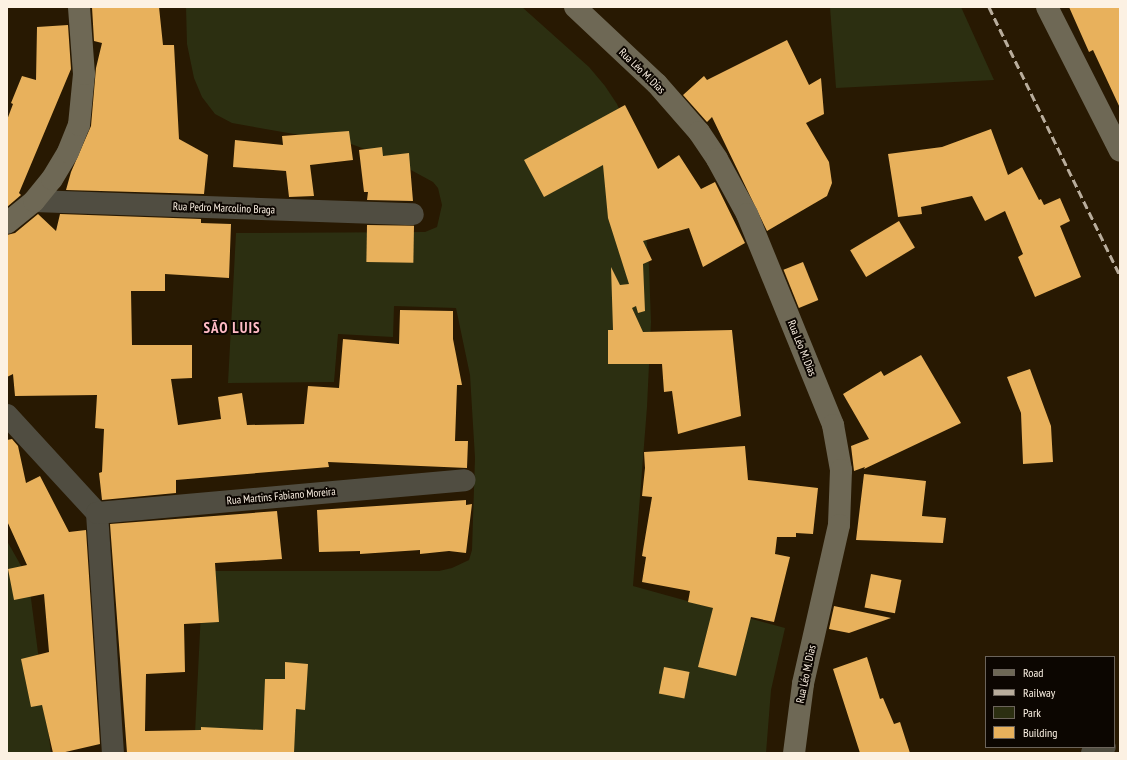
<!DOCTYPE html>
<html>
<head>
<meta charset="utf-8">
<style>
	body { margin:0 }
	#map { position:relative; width:1127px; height:760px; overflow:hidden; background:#281902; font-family:"PT Sans Narrow",sans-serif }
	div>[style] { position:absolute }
	.green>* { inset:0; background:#2c2f11 }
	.building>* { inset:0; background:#e8b15c; transform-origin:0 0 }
	.street>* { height:22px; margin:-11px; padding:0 11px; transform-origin:11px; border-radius:11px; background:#504d41 }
	.secondary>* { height:22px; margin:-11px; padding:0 11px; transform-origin:11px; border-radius:11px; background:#6e6855 }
	.rail>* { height:3px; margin-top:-1.5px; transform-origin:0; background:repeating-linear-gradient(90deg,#b9ad9c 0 8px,transparent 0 12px) }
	span { translate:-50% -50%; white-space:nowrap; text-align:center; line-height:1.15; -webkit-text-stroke:4px #0c0601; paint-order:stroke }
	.street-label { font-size:11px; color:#fcf1e3 }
	.district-label { font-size:15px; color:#ffbbc6; font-weight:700; letter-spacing:1px }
	.frame { position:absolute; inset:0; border:8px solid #fcf1e3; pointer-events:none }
	.legend { position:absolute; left:985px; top:656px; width:130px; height:92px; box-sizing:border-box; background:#0c0601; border:1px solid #6c645b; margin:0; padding:5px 7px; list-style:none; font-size:12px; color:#fcf1e3 }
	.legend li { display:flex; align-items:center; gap:8px; height:20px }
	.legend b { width:20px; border:1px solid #6c645b }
</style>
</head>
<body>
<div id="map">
	<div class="green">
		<i style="clip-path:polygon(186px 7px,522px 7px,589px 67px,605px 86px,617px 104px,633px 142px,644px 210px,649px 267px,651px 322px,647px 407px,633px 586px,785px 628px,771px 690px,766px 753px,194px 753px,203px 571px,439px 571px,452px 568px,469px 560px,472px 550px,475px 458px,470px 375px,456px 308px,394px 306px,393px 337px,338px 334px,334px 382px,228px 383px,236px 233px,425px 232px,437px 227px,442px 205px,438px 188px,433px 182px,387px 157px,351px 144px,232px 123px,215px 114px,202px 97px,194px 78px,187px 44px)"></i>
		<i style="clip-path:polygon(830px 7px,961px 7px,994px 80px,836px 88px)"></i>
		<i style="clip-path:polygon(7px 541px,24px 571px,30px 591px,51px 753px,7px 753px)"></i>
	</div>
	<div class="building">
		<i style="clip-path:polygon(92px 7px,159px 7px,163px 45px,174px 45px,179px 139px,208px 155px,204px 194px,66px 190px,71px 172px,91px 126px,96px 68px,102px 43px,94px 41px)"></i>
		<i style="clip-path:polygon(1069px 7px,1120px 7px,1120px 108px,1093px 50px,1089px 52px)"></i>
		<i style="clip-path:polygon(68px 25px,71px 69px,19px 193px,21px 195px,7px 207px,7px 120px,13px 104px,11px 103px,22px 76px,36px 80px,37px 27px)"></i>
		<i style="clip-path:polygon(787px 40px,809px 85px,821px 78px,824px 114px,806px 123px,829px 162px,832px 183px,827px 196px,767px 231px,712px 117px,707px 122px,683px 95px,704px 76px,707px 80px)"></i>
		<i style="clip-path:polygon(625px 105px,658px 169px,679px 155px,701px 189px,715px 182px,745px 243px,703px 267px,689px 228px,643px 241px,652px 260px,643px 264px,645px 311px,638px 313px,636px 306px,632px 308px,643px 332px,732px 330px,741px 416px,678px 434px,672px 391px,664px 392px,662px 364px,608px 364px,608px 330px,613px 330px,611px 267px,620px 285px,629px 284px,608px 218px,603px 165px,544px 197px,524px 160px)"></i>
		<i style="clip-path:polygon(991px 129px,1008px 175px,1022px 167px,1039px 200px,1041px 199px,1044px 205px,1060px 198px,1070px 221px,1060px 226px,1081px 277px,1035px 297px,1018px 257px,1023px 254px,1005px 211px,985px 221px,972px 196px,921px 207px,922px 214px,898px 217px,888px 154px,942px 147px)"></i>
		<i style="clip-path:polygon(349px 131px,353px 160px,310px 165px,314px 196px,289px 197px,286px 171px,233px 167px,235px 140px,283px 145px,282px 136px)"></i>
		<i style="clip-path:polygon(382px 147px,383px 156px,409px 153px,413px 201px,367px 200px,368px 192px,364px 192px,359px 150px)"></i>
		<i style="clip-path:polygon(38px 214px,56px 231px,60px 214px,201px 219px,201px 223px,231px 224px,229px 278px,165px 274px,165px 291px,131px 291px,132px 345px,192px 345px,192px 378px,171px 379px,178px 425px,221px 419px,218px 397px,242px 393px,247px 425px,304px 424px,308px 386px,339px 388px,343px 339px,399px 344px,400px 310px,453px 311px,453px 339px,462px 385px,457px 385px,455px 441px,468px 441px,467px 468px,328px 462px,329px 467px,176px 480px,176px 493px,102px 500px,99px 473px,102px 472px,104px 429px,95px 428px,97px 395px,15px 396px,13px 374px,7px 377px,7px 235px,15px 233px)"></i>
		<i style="left:899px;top:221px;width:31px;height:57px;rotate:59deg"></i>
		<i style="left:367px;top:225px;width:47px;height:37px;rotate:1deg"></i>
		<i style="left:803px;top:262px;width:41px;height:21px;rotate:68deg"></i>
		<i style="clip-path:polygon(921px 355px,961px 423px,864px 469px,865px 467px,854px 471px,851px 446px,869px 439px,843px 394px,881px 371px,884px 376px)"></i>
		<i style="clip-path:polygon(1030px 369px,1051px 426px,1053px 462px,1023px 464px,1021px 413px,1007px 377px)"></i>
		<i style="clip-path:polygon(12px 439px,18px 446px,26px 483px,40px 476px,69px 532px,86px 530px,100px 744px,61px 753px,53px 753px,42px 705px,31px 707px,21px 659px,49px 652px,44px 594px,14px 600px,8px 569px,27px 565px,7px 521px,7px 440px)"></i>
		<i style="clip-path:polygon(745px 446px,748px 480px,818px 488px,813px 534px,796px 533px,796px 537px,777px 537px,775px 554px,790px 557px,774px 622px,751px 617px,736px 676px,698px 667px,713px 608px,688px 602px,690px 591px,642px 582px,646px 557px,642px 556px,652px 497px,642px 496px,645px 468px,644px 452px)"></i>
		<i style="clip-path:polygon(864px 474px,926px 481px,922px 516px,946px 518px,943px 543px,856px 540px)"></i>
		<i style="clip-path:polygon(466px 500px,466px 505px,472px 504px,466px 553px,449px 551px,420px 554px,420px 550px,360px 554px,360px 551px,319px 552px,317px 510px)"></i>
		<i style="clip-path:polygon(277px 511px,282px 559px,215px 563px,219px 622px,184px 624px,185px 672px,146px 674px,145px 731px,201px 730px,201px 727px,263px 730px,265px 679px,285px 679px,285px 662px,308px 664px,305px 710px,296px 709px,294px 753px,127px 753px,110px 524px)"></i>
		<i style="left:871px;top:574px;width:31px;height:34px;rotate:11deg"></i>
		<i style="clip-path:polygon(834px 606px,891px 618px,849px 633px,829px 629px)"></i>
		<i style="clip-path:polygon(867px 657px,880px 699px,883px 698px,894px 724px,900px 722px,910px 753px,860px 753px,833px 669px)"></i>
		<i style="left:664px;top:667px;width:26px;height:27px;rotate:11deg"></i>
	</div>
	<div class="street">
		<i style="left:34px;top:201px;width:379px;rotate:2deg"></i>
		<i style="left:7px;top:415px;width:133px;rotate:47.4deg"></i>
		<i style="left:97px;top:513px;width:241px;rotate:86.2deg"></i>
		<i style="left:97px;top:513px;width:369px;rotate:-5.1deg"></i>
		<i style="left:1092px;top:753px;width:14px;rotate:-25deg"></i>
	</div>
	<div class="secondary">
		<i style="left:575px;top:7px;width:112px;rotate:43.2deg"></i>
		<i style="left:657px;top:84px;width:64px;rotate:48.8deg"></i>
		<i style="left:699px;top:132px;width:32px;rotate:56deg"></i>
		<i style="left:717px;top:159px;width:63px;rotate:61.4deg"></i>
		<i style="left:747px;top:214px;width:228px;rotate:67.8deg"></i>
		<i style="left:833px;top:425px;width:46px;rotate:79.9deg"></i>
		<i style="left:841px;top:470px;width:55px;rotate:92.1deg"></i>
		<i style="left:839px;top:525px;width:163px;rotate:102.8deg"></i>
		<i style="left:803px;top:684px;width:70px;rotate:97.4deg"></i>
		<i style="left:1047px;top:7px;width:161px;rotate:63.1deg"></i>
		<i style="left:7px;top:223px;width:35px;rotate:-39deg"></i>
		<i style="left:34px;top:201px;width:28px;rotate:-51deg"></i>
		<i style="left:52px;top:179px;width:31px;rotate:-59deg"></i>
		<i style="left:68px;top:152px;width:29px;rotate:-68deg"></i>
		<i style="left:79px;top:125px;width:51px;rotate:-84.4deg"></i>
		<i style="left:84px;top:74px;width:67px;rotate:-94.3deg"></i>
	</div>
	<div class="rail">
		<i style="left:989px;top:7px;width:299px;rotate:64deg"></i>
	</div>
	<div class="street-label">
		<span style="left:642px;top:71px;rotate:44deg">Rua Léo M. Dias</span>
		<span style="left:224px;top:208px;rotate:2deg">Rua Pedro Marcolino Braga</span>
		<span style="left:802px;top:348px;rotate:68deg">Rua Léo M. Dias</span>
		<span style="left:281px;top:496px;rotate:-5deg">Rua Martins Fabiano Moreira</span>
		<span style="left:806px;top:674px;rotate:-78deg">Rua Léo M. Dias</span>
	</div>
	<div class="district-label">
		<span style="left:232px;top:328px">SÃO LUIS</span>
	</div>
	<div class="frame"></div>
	<ul class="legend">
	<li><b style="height:5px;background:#6e6855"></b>Road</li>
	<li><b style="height:5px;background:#b9ad9c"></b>Railway</li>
	<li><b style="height:11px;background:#2c2f11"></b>Park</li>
	<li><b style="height:11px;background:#e8b15c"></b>Building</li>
	</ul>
</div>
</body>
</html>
